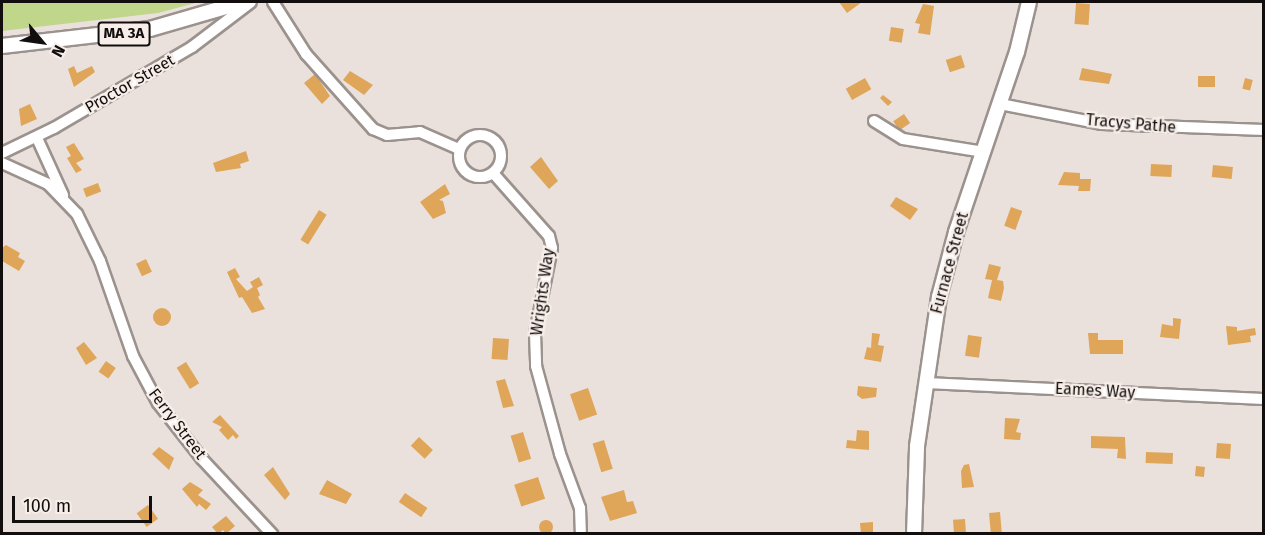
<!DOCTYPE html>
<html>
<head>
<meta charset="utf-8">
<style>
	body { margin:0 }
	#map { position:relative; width:1265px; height:535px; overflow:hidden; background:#eae1dc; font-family:"Fira Sans",sans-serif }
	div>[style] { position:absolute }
	.green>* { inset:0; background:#c0d68b }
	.building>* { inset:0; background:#dfa559; transform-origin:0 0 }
	.round { border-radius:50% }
	.roads { filter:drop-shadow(2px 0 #9b928e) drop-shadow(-2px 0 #9b928e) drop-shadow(0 2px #9b928e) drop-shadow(0 -2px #9b928e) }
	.minor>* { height:10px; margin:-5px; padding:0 5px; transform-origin:5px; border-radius:5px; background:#fff }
	.minor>.ring { margin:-5px; padding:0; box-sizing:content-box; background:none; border:10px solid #fff; border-radius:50% }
	.major>* { height:14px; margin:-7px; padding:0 7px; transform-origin:7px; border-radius:7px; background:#fff }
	span { translate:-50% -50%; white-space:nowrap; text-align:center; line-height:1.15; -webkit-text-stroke:4.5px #f7eee9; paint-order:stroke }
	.shield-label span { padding:2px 4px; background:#f7eee9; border:2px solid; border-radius:4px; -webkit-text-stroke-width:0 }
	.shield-label { font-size:15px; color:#110e0d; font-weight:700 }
	.street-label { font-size:16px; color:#110e0d }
	.frame { position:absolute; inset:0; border:3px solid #110e0d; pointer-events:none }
	.north { position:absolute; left:12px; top:12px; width:60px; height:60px; -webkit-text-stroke:4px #f7eee9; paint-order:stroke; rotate:119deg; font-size:16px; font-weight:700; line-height:24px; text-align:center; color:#110e0d }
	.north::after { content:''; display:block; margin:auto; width:21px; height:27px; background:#110e0d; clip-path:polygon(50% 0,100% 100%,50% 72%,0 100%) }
	.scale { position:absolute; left:12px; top:496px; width:140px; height:27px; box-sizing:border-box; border:3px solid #110e0d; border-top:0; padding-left:8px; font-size:18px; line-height:21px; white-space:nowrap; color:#110e0d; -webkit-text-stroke:4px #f7eee9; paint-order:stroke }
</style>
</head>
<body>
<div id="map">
	<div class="green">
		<i style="clip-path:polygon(2px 2px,199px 2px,158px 13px,2px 31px)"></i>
	</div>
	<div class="building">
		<i style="clip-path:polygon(839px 2px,862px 2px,847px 13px)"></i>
		<i style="left:1076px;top:3px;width:14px;height:21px;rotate:4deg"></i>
		<i style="clip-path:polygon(923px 4px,934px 6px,930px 35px,918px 33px,920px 24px,915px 23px)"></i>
		<i style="left:891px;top:27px;width:13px;height:14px;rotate:9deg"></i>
		<i style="left:961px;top:55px;width:13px;height:16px;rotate:72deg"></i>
		<i style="clip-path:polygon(74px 66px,77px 73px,92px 66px,95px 72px,74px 87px,68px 69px)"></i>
		<i style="clip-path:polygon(1082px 68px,1112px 74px,1109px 84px,1079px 80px)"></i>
		<i style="clip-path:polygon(350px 71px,373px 85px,364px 95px,343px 80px)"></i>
		<i style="clip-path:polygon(315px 74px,330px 96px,322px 104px,304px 83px)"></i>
		<i style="left:1198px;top:76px;width:17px;height:11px"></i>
		<i style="left:865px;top:78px;width:13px;height:22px;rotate:61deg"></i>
		<i style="left:1245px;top:78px;width:8px;height:11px;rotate:14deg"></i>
		<i style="clip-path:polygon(883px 95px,892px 102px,888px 106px,880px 98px)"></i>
		<i style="clip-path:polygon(30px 104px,37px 119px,21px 126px,19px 109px)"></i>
		<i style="left:904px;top:114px;width:11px;height:13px;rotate:56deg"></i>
		<i style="clip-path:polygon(74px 143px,84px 159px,76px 163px,82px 170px,76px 173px,67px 158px,71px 156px,66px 147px)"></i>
		<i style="clip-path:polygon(246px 151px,249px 161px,240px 164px,241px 168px,216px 172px,213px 163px)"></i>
		<i style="clip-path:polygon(541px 157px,558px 181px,549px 189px,530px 167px)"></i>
		<i style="left:1151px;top:164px;width:21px;height:12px;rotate:3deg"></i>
		<i style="left:1213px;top:165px;width:20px;height:12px;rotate:6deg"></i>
		<i style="clip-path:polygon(1064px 172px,1080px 173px,1080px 179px,1091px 179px,1090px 191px,1078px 191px,1079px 186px,1058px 185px)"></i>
		<i style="left:98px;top:183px;width:9px;height:16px;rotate:69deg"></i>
		<i style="clip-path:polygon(445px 184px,450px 194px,439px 200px,443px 201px,446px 213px,433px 219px,420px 202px)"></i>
		<i style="clip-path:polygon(896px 197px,918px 209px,910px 220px,890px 206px)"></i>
		<i style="left:1011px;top:207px;width:12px;height:20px;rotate:20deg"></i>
		<i style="left:319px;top:210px;width:9px;height:35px;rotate:32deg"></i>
		<i style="clip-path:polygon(6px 245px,20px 253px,18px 257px,25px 261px,19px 271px,2px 261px,2px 248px)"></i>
		<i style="left:146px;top:259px;width:14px;height:11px;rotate:65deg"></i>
		<i style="clip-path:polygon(989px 264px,1001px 267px,997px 280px,1003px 281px,1004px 288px,1001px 301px,988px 298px,992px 280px,985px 279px)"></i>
		<i style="clip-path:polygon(235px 268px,240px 277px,236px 279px,247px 291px,253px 287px,250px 282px,259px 277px,263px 285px,257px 288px,260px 295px,258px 297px,265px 309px,252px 313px,242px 297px,239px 298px,227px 272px)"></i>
		<i class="round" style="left:153px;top:308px;width:18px;height:18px"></i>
		<i style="clip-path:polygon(1173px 318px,1181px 319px,1179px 339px,1160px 337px,1162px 324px,1173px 326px)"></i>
		<i style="clip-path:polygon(1226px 326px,1237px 327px,1237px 331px,1255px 328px,1256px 335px,1250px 336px,1251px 342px,1228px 345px)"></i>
		<i style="clip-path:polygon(872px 333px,880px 334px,878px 345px,884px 346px,881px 362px,864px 359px,867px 347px,871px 348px)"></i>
		<i style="clip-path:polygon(1088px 333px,1098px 333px,1098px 340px,1123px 340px,1123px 354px,1090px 354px)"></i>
		<i style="left:968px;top:335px;width:14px;height:21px;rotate:8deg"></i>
		<i style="left:493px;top:338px;width:16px;height:21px;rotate:4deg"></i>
		<i style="clip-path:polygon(84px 342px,97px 358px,86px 365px,76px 348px)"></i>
		<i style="left:106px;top:361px;width:12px;height:13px;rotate:35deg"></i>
		<i style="left:186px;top:362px;width:25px;height:11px;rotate:58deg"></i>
		<i style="clip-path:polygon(505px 379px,514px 406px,503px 408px,496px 381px)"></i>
		<i style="clip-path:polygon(858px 386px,877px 388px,876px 397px,862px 399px,857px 395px)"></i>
		<i style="left:588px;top:388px;width:28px;height:19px;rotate:71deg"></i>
		<i style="clip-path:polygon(220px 415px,239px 436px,236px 439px,233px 435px,228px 440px,219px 430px,222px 427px,212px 422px)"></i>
		<i style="clip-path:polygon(1005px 418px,1020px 419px,1016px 432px,1021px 433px,1020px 440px,1004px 439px)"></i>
		<i style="clip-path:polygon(857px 430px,869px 431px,869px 450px,846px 448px,847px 440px,856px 441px)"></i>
		<i style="left:523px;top:432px;width:28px;height:13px;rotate:73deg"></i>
		<i style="clip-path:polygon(1091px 436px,1125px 437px,1126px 459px,1117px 458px,1118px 449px,1091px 448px)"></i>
		<i style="left:419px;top:437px;width:19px;height:12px;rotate:43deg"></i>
		<i style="left:604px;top:440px;width:30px;height:12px;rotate:73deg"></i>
		<i style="left:1217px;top:443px;width:14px;height:15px;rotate:4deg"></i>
		<i style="clip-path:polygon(159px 447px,174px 458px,169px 470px,152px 454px)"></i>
		<i style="left:1146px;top:452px;width:27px;height:11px;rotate:2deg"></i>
		<i style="clip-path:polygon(969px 464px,974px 487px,962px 488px,961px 471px,964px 465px)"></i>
		<i style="left:1196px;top:466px;width:9px;height:10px;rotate:6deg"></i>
		<i style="clip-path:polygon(273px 467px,290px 494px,285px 500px,264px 475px)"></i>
		<i style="left:538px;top:477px;width:23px;height:25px;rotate:72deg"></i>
		<i style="clip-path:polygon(327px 480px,352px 494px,346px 504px,319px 494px)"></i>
		<i style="clip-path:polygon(190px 482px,203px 490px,198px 495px,211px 504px,206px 510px,199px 504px,197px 507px,182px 489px)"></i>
		<i style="clip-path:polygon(624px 490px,627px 502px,633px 501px,637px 513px,610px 521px,601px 497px)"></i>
		<i style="left:405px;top:493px;width:27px;height:11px;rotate:34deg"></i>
		<i style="left:148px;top:505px;width:17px;height:14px;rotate:54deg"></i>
		<i style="left:1000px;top:512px;width:22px;height:11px;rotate:85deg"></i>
		<i style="clip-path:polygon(226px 516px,235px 526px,226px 534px,223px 530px,218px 534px,212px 527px)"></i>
		<i style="left:965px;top:519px;width:14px;height:12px;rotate:86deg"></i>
		<i class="round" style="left:539px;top:520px;width:14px;height:14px"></i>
		<i style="clip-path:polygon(873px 522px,873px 534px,861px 534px,860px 523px)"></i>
	</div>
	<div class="roads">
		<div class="minor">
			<i style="left:273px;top:2px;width:62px;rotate:57.6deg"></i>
			<i style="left:306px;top:54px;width:101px;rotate:48.2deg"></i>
			<i style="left:373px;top:129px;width:15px;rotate:23deg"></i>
			<i style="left:387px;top:135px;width:33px;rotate:-5deg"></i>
			<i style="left:420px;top:132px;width:43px;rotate:23.6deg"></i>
			<i style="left:1000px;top:104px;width:104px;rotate:11.1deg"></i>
			<i style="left:1102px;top:124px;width:162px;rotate:2.1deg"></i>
			<i style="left:874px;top:121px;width:34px;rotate:32deg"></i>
			<i style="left:903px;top:139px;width:82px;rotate:9.1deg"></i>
			<i class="ring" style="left:459px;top:135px;width:32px;height:32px"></i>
			<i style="left:37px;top:138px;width:63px;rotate:65.5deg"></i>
			<i style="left:2px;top:153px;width:58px;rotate:-25.7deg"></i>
			<i style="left:54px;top:128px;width:160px;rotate:-30.4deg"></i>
			<i style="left:192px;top:47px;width:74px;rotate:-37.3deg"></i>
			<i style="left:2px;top:163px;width:51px;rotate:24.5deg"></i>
			<i style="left:48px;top:184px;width:42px;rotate:46deg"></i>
			<i style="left:77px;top:214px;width:52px;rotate:63.9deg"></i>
			<i style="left:100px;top:261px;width:101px;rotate:70.8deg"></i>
			<i style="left:133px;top:356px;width:53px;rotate:62deg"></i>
			<i style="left:158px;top:403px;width:71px;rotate:51.8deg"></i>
			<i style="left:202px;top:459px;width:103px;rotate:47deg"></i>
			<i style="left:493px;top:173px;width:84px;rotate:48.4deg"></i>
			<i style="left:549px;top:236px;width:12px;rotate:76deg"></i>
			<i style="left:552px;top:248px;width:87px;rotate:101.3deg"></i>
			<i style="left:535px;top:333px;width:33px;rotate:88deg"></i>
			<i style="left:536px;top:366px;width:91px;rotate:74.7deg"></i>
			<i style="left:560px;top:454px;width:58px;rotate:69.7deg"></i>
			<i style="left:580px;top:508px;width:26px;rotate:88deg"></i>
			<i style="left:926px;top:383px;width:338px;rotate:2.7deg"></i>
		</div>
		<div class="major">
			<i style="left:2px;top:46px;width:149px;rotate:-6.6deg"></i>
			<i style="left:150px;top:29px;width:97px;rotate:-16.2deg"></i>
			<i style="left:914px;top:534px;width:88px;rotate:-88deg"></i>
			<i style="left:917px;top:446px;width:151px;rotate:-81.6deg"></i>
			<i style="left:939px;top:297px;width:67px;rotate:-75.3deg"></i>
			<i style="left:956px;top:232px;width:190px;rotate:-71.3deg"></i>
			<i style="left:1017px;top:52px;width:51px;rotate:-76.5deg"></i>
		</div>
	</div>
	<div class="shield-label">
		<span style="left:124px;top:34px">MA 3A</span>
	</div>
	<div class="street-label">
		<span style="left:130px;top:84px;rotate:-30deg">Proctor Street</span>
		<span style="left:1131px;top:124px;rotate:5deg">Tracys Pathe</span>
		<span style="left:950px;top:263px;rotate:-75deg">Furnace Street</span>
		<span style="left:543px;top:292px;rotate:-82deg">Wrights Way</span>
		<span style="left:1095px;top:391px;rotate:3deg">Eames Way</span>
		<span style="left:177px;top:424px;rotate:53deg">Ferry Street</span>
	</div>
	<div class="frame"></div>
	<div class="north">N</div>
	<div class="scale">100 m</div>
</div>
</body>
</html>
